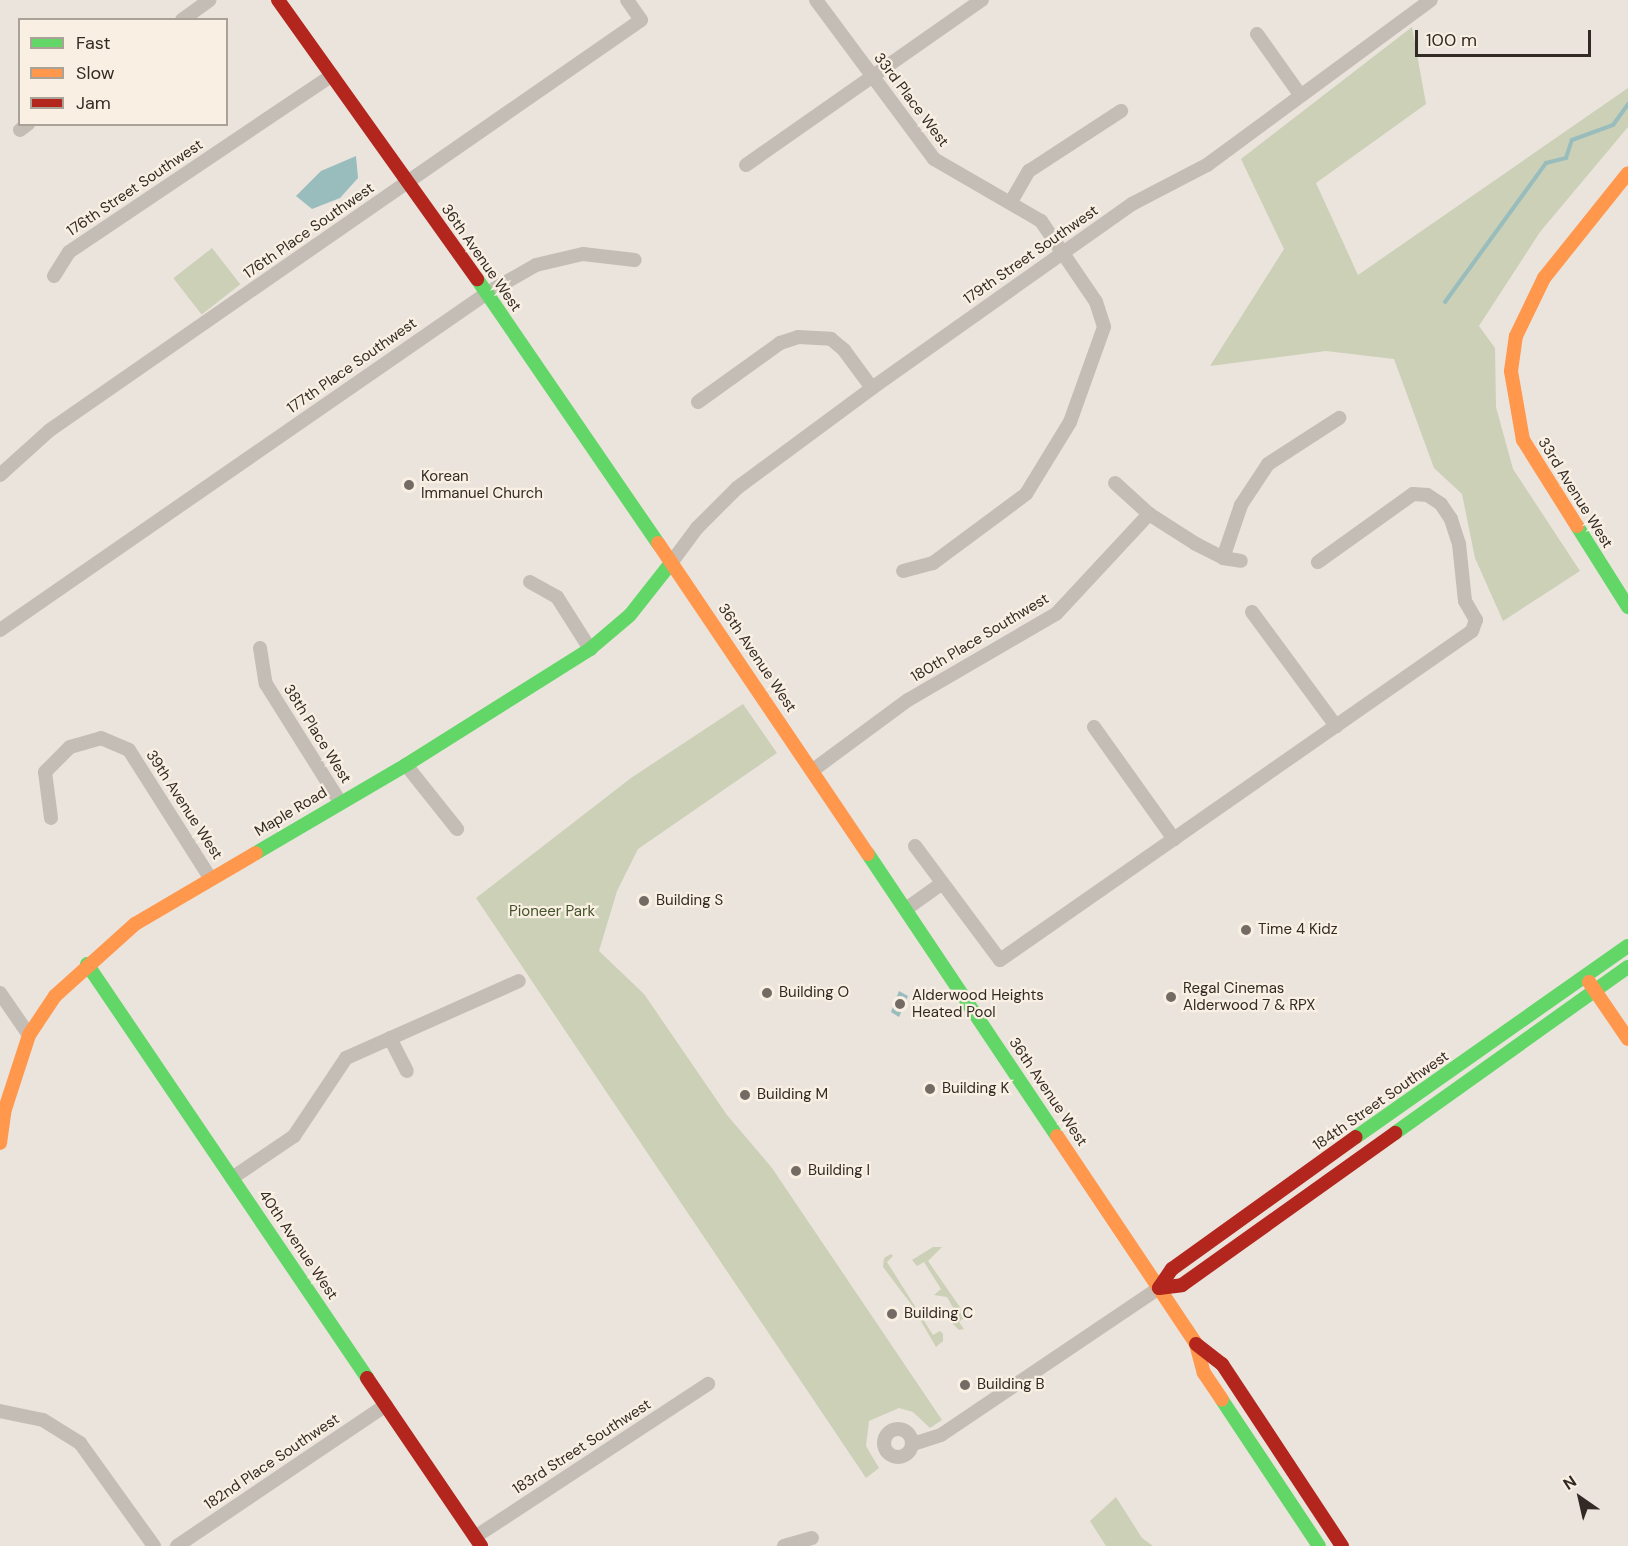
<!DOCTYPE html>
<html>
<head>
<meta charset="utf-8">
<style>
	body { margin:0 }
	#map { position:relative; width:1628px; height:1546px; overflow:hidden; background:#ebe4dd; font-family:"DM Sans",sans-serif }
	div>[style] { position:absolute }
	.green>* { inset:0; background:#cbd0b6; transform-origin:0 0 }
	.water>* { inset:0; background:#99bcbd }
	.stream>* { height:4px; margin:-2px; padding:0 2px; transform-origin:2px; border-radius:2px; background:#99bcbd }
	.street>* { height:14px; margin:-7px; padding:0 7px; transform-origin:7px; border-radius:7px; background:#c4bdb6 }
	.street>.ring { margin:-7px; padding:0; box-sizing:content-box; background:none; border:14px solid #c4bdb6; border-radius:50% }
	.fast>* { height:14px; margin:-7px; padding:0 7px; transform-origin:7px; border-radius:7px; background:#63d668 }
	.slow>* { height:14px; margin:-7px; padding:0 7px; transform-origin:7px; border-radius:7px; background:#ff974d }
	.jam>* { height:14px; margin:-7px; padding:0 7px; transform-origin:7px; border-radius:7px; background:#b3261e }
	.dots>* { width:16px; height:16px; translate:-50% -50%; box-sizing:border-box; border:3px solid #f9f0e3; border-radius:50% }
	span { translate:-50% -50%; white-space:nowrap; text-align:center; line-height:1.15; -webkit-text-stroke:4.5px #f9f0e3; paint-order:stroke }
	.street-label { font-size:15px; color:#342a25 }
	.poi-label { font-size:15px; color:#342a25 }
	.left { translate:0 -50%; text-align:left }
	.park-label { font-size:15px; color:#425329 }
	.legend { position:absolute; left:18px; top:18px; width:210px; height:108px; box-sizing:border-box; background:#f9f0e3; border:2px solid #aaa197; margin:0; padding:8px 10px; list-style:none; font-size:18px; color:#342a25 }
	.legend li { display:flex; align-items:center; gap:12px; height:30px }
	.legend b { width:30px; border:2px solid #aaa197 }
	.north { position:absolute; left:1550px; top:1468px; width:60px; height:60px; -webkit-text-stroke:4px #f9f0e3; paint-order:stroke; rotate:326deg; font-size:16px; font-weight:700; line-height:24px; text-align:center; color:#342a25 }
	.north::after { content:''; display:block; margin:auto; width:21px; height:27px; background:#342a25; clip-path:polygon(50% 0,100% 100%,50% 72%,0 100%) }
	.scale { position:absolute; left:1415px; top:30px; width:176px; height:27px; box-sizing:border-box; border:3px solid #342a25; border-top:0; padding-left:8px; font-size:18px; line-height:21px; white-space:nowrap; color:#342a25; -webkit-text-stroke:4px #f9f0e3; paint-order:stroke }
</style>
</head>
<body>
<div id="map">
	<div class="green">
		<i style="clip-path:polygon(1412px 27px,1426px 104px,1316px 183px,1358px 275px,1628px 88px,1628px 127px,1540px 232px,1479px 326px,1495px 348px,1496px 407px,1513px 469px,1580px 571px,1503px 621px,1475px 558px,1462px 494px,1434px 468px,1394px 359px,1326px 351px,1210px 366px,1284px 249px,1241px 159px)"></i>
		<i style="left:212px;top:248px;width:46px;height:49px;rotate:52deg"></i>
		<i style="clip-path:polygon(743px 704px,777px 753px,638px 849px,617px 891px,599px 951px,644px 994px,727px 1115px,772px 1168px,942px 1420px,930px 1428px,913px 1412px,899px 1408px,869px 1421px,866px 1446px,879px 1468px,866px 1478px,476px 898px,631px 778px)"></i>
		<i style="clip-path:polygon(933px 1247px,942px 1247px,928px 1261px,966px 1316px,959px 1322px,964px 1329px,959px 1330px,952px 1323px,959px 1318px,947px 1297px,934px 1295px,941px 1289px,924px 1262px,917px 1266px,912px 1260px)"></i>
		<i style="clip-path:polygon(891px 1254px,893px 1256px,887px 1262px,933px 1335px,940px 1331px,943px 1334px,943px 1341px,936px 1347px,911px 1304px,883px 1267px,884px 1258px)"></i>
		<i style="clip-path:polygon(1116px 1497px,1142px 1538px,1153px 1546px,1106px 1546px,1090px 1521px)"></i>
	</div>
	<div class="water">
		<i style="clip-path:polygon(356px 156px,358px 178px,340px 198px,312px 209px,296px 196px,321px 171px)"></i>
		<i style="clip-path:polygon(899px 991px,908px 996px,899px 1017px,891px 1012px)"></i>
	</div>
	<div class="stream">
		<i style="left:1445px;top:302px;width:172px;rotate:-54deg"></i>
		<i style="left:1546px;top:163px;width:21px;rotate:-14deg"></i>
		<i style="left:1566px;top:158px;width:19px;rotate:-72deg"></i>
		<i style="left:1572px;top:140px;width:44px;rotate:-20.1deg"></i>
		<i style="left:1613px;top:125px;width:26px;rotate:-54deg"></i>
	</div>
	<div class="street">
		<i style="left:816px;top:0;width:198px;rotate:53.4deg"></i>
		<i style="left:934px;top:159px;width:124px;rotate:30.1deg"></i>
		<i style="left:1041px;top:221px;width:98px;rotate:55.8deg"></i>
		<i style="left:1096px;top:302px;width:26px;rotate:72deg"></i>
		<i style="left:1104px;top:327px;width:101px;rotate:109.7deg"></i>
		<i style="left:1070px;top:422px;width:84px;rotate:121.4deg"></i>
		<i style="left:1026px;top:494px;width:116px;rotate:143.4deg"></i>
		<i style="left:933px;top:563px;width:31px;rotate:165deg"></i>
		<i style="left:182px;top:20px;width:34px;rotate:-36deg"></i>
		<i style="left:1257px;top:34px;width:72px;rotate:54.6deg"></i>
		<i style="left:20px;top:130px;width:10px;rotate:-37deg"></i>
		<i style="left:746px;top:165px;width:288px;rotate:-35deg"></i>
		<i style="left:1012px;top:200px;width:34px;rotate:-60deg"></i>
		<i style="left:1029px;top:171px;width:110px;rotate:-33.1deg"></i>
		<i style="left:54px;top:276px;width:28px;rotate:-58deg"></i>
		<i style="left:69px;top:252px;width:317px;rotate:-33.9deg"></i>
		<i style="left:698px;top:402px;width:101px;rotate:-35.7deg"></i>
		<i style="left:780px;top:343px;width:19px;rotate:-18deg"></i>
		<i style="left:798px;top:337px;width:33px;rotate:3deg"></i>
		<i style="left:831px;top:339px;width:17px;rotate:40deg"></i>
		<i style="left:844px;top:350px;width:47px;rotate:53.6deg"></i>
		<i style="left:0;top:475px;width:67px;rotate:-42deg"></i>
		<i style="left:50px;top:430px;width:719px;rotate:-34.75deg"></i>
		<i style="left:641px;top:20px;width:24px;rotate:-125deg"></i>
		<i style="left:1115px;top:483px;width:46px;rotate:42.4deg"></i>
		<i style="left:1149px;top:514px;width:56px;rotate:32.6deg"></i>
		<i style="left:1196px;top:544px;width:30px;rotate:27deg"></i>
		<i style="left:1223px;top:558px;width:18px;rotate:9deg"></i>
		<i style="left:1223px;top:558px;width:56px;rotate:-71.2deg"></i>
		<i style="left:1241px;top:505px;width:49px;rotate:-56.6deg"></i>
		<i style="left:1268px;top:464px;width:85px;rotate:-32.9deg"></i>
		<i style="left:671px;top:563px;width:44px;rotate:-53.4deg"></i>
		<i style="left:697px;top:528px;width:57px;rotate:-45deg"></i>
		<i style="left:737px;top:488px;width:168px;rotate:-36.5deg"></i>
		<i style="left:872px;top:388px;width:319px;rotate:-35.3deg"></i>
		<i style="left:1132px;top:204px;width:85px;rotate:-27.5deg"></i>
		<i style="left:1207px;top:165px;width:278px;rotate:-36.4deg"></i>
		<i style="left:530px;top:582px;width:31px;rotate:29deg"></i>
		<i style="left:557px;top:597px;width:62px;rotate:57.6deg"></i>
		<i style="left:1252px;top:612px;width:142px;rotate:53.6deg"></i>
		<i style="left:0;top:630px;width:592px;rotate:-34.68deg"></i>
		<i style="left:487px;top:293px;width:56px;rotate:-29.7deg"></i>
		<i style="left:536px;top:265px;width:48px;rotate:-13.2deg"></i>
		<i style="left:583px;top:254px;width:52px;rotate:6.6deg"></i>
		<i style="left:260px;top:648px;width:36px;rotate:81deg"></i>
		<i style="left:266px;top:684px;width:139px;rotate:57.9deg"></i>
		<i style="left:1094px;top:727px;width:138px;rotate:54.5deg"></i>
		<i style="left:406px;top:765px;width:82px;rotate:51.4deg"></i>
		<i style="left:813px;top:770px;width:118px;rotate:-36.4deg"></i>
		<i style="left:908px;top:700px;width:171px;rotate:-30.2deg"></i>
		<i style="left:1056px;top:614px;width:137px;rotate:-47.1deg"></i>
		<i style="left:51px;top:818px;width:46px;rotate:-97.4deg"></i>
		<i style="left:45px;top:772px;width:35px;rotate:-45deg"></i>
		<i style="left:70px;top:747px;width:32px;rotate:-16deg"></i>
		<i style="left:101px;top:738px;width:30px;rotate:23deg"></i>
		<i style="left:129px;top:750px;width:153px;rotate:57.6deg"></i>
		<i style="left:915px;top:846px;width:142px;rotate:53.3deg"></i>
		<i style="left:1000px;top:960px;width:575px;rotate:-34.88deg"></i>
		<i style="left:1472px;top:631px;width:12px;rotate:-70deg"></i>
		<i style="left:1476px;top:620px;width:22px;rotate:-120deg"></i>
		<i style="left:1465px;top:601px;width:57px;rotate:-96deg"></i>
		<i style="left:1459px;top:544px;width:26px;rotate:-108deg"></i>
		<i style="left:1451px;top:519px;width:18px;rotate:-124deg"></i>
		<i style="left:1441px;top:504px;width:17px;rotate:-147deg"></i>
		<i style="left:1427px;top:495px;width:14px;rotate:-176deg"></i>
		<i style="left:1413px;top:494px;width:117px;rotate:144.4deg"></i>
		<i style="left:906px;top:909px;width:43px;rotate:-35.5deg"></i>
		<i style="left:0;top:993px;width:51px;rotate:55.4deg"></i>
		<i style="left:390px;top:1038px;width:37px;rotate:63deg"></i>
		<i style="left:232px;top:1178px;width:75px;rotate:-34.1deg"></i>
		<i style="left:294px;top:1136px;width:94px;rotate:-56.3deg"></i>
		<i style="left:346px;top:1058px;width:189px;rotate:-24deg"></i>
		<i style="left:0;top:1411px;width:44px;rotate:11.8deg"></i>
		<i style="left:43px;top:1420px;width:44px;rotate:31.9deg"></i>
		<i style="left:80px;top:1443px;width:127px;rotate:54.3deg"></i>
		<i class="ring" style="left:884px;top:1429px;width:14px;height:14px"></i>
		<i style="left:913px;top:1444px;width:29px;rotate:-18deg"></i>
		<i style="left:941px;top:1435px;width:263px;rotate:-34deg"></i>
		<i style="left:475px;top:1537px;width:279px;rotate:-33.3deg"></i>
		<i style="left:177px;top:1546px;width:252px;rotate:-34deg"></i>
		<i style="left:784px;top:1546px;width:29px;rotate:-16deg"></i>
	</div>
	<div class="fast">
		<i style="left:477px;top:279px;width:320px;rotate:55.6deg"></i>
		<i style="left:1577px;top:526px;width:96px;rotate:57.8deg"></i>
		<i style="left:256px;top:853px;width:174px;rotate:-30.4deg"></i>
		<i style="left:406px;top:765px;width:218px;rotate:-32.2deg"></i>
		<i style="left:590px;top:649px;width:52px;rotate:-40.4deg"></i>
		<i style="left:630px;top:615px;width:66px;rotate:-51.7deg"></i>
		<i style="left:868px;top:854px;width:339px;rotate:56.2deg"></i>
		<i style="left:87px;top:964px;width:500px;rotate:55.9deg"></i>
		<i style="left:1395px;top:1133px;width:286px;rotate:-35.5deg"></i>
		<i style="left:1356px;top:1137px;width:332px;rotate:-35.1deg"></i>
		<i style="left:1222px;top:1400px;width:175px;rotate:56.4deg"></i>
	</div>
	<div class="slow">
		<i style="left:1577px;top:526px;width:102px;rotate:-122.1deg"></i>
		<i style="left:1523px;top:440px;width:70px;rotate:-99.9deg"></i>
		<i style="left:1511px;top:371px;width:35px;rotate:-82deg"></i>
		<i style="left:1516px;top:336px;width:64px;rotate:-64.2deg"></i>
		<i style="left:1544px;top:278px;width:134px;rotate:-51.3deg"></i>
		<i style="left:658px;top:543px;width:375px;rotate:56deg"></i>
		<i style="left:1589px;top:982px;width:69px;rotate:55.6deg"></i>
		<i style="left:1057px;top:1136px;width:250px;rotate:56.2deg"></i>
		<i style="left:1196px;top:1344px;width:30px;rotate:75deg"></i>
		<i style="left:1204px;top:1373px;width:32px;rotate:56deg"></i>
		<i style="left:0;top:1143px;width:34px;rotate:-82deg"></i>
		<i style="left:5px;top:1109px;width:78px;rotate:-72deg"></i>
		<i style="left:29px;top:1035px;width:47px;rotate:-56.3deg"></i>
		<i style="left:55px;top:996px;width:108px;rotate:-42deg"></i>
		<i style="left:135px;top:924px;width:140px;rotate:-30.4deg"></i>
	</div>
	<div class="jam">
		<i style="left:278px;top:0;width:343px;rotate:54.5deg"></i>
		<i style="left:1159px;top:1288px;width:23px;rotate:-56deg"></i>
		<i style="left:1172px;top:1269px;width:226px;rotate:-35.7deg"></i>
		<i style="left:1159px;top:1288px;width:23px;rotate:-7deg"></i>
		<i style="left:1182px;top:1285px;width:262px;rotate:-35.5deg"></i>
		<i style="left:1196px;top:1344px;width:33px;rotate:38deg"></i>
		<i style="left:1222px;top:1364px;width:218px;rotate:56.6deg"></i>
		<i style="left:367px;top:1378px;width:203px;rotate:55.8deg"></i>
	</div>
	<div class="dots">
		<i style="left:409px;top:485px;background:#746b65"></i>
		<i style="left:644px;top:901px;background:#746b65"></i>
		<i style="left:1246px;top:930px;background:#746b65"></i>
		<i style="left:767px;top:993px;background:#746b65"></i>
		<i style="left:1171px;top:997px;background:#746b65"></i>
		<i style="left:900px;top:1004px;background:#746b65"></i>
		<i style="left:930px;top:1089px;background:#746b65"></i>
		<i style="left:745px;top:1095px;background:#746b65"></i>
		<i style="left:796px;top:1171px;background:#746b65"></i>
		<i style="left:892px;top:1314px;background:#746b65"></i>
		<i style="left:965px;top:1385px;background:#746b65"></i>
	</div>
	<div class="street-label">
		<span style="left:911px;top:100px;rotate:53deg">33rd Place West</span>
		<span style="left:135px;top:188px;rotate:-34deg">176th Street Southwest</span>
		<span style="left:309px;top:231px;rotate:-35deg">176th Place Southwest</span>
		<span style="left:1031px;top:255px;rotate:-35deg">179th Street Southwest</span>
		<span style="left:481px;top:258px;rotate:55deg">36th Avenue West</span>
		<span style="left:352px;top:366px;rotate:-35deg">177th Place Southwest</span>
		<span style="left:1575px;top:493px;rotate:58deg">33rd Avenue West</span>
		<span style="left:980px;top:638px;rotate:-31deg">180th Place Southwest</span>
		<span style="left:757px;top:658px;rotate:56deg">36th Avenue West</span>
		<span style="left:317px;top:734px;rotate:58deg">38th Place West</span>
		<span style="left:184px;top:805px;rotate:57deg">39th Avenue West</span>
		<span style="left:291px;top:812px;rotate:-31deg">Maple Road</span>
		<span style="left:1048px;top:1092px;rotate:56deg">36th Avenue West</span>
		<span style="left:1381px;top:1101px;rotate:-35deg">184th Street Southwest</span>
		<span style="left:298px;top:1245px;rotate:56deg">40th Avenue West</span>
		<span style="left:582px;top:1447px;rotate:-33deg">183rd Street Southwest</span>
		<span style="left:272px;top:1462px;rotate:-34deg">182nd Place Southwest</span>
	</div>
	<div class="poi-label">
		<span class="left" style="left:421px;top:485px">Korean<br>Immanuel Church</span>
		<span class="left" style="left:656px;top:901px">Building S</span>
		<span class="left" style="left:1258px;top:930px">Time 4 Kidz</span>
		<span class="left" style="left:1183px;top:997px">Regal Cinemas<br>Alderwood 7 &amp; RPX</span>
		<span class="left" style="left:779px;top:993px">Building O</span>
		<span class="left" style="left:912px;top:1004px">Alderwood Heights<br>Heated Pool</span>
		<span class="left" style="left:942px;top:1089px">Building K</span>
		<span class="left" style="left:757px;top:1095px">Building M</span>
		<span class="left" style="left:808px;top:1171px">Building I</span>
		<span class="left" style="left:904px;top:1314px">Building C</span>
		<span class="left" style="left:977px;top:1385px">Building B</span>
	</div>
	<div class="park-label">
		<span style="left:552px;top:912px">Pioneer Park</span>
	</div>
	<ul class="legend">
	<li><b style="height:8px;background:#63d668"></b>Fast</li>
	<li><b style="height:8px;background:#ff974d"></b>Slow</li>
	<li><b style="height:8px;background:#b3261e"></b>Jam</li>
	</ul>
	<div class="north">N</div>
	<div class="scale">100 m</div>
</div>
</body>
</html>
